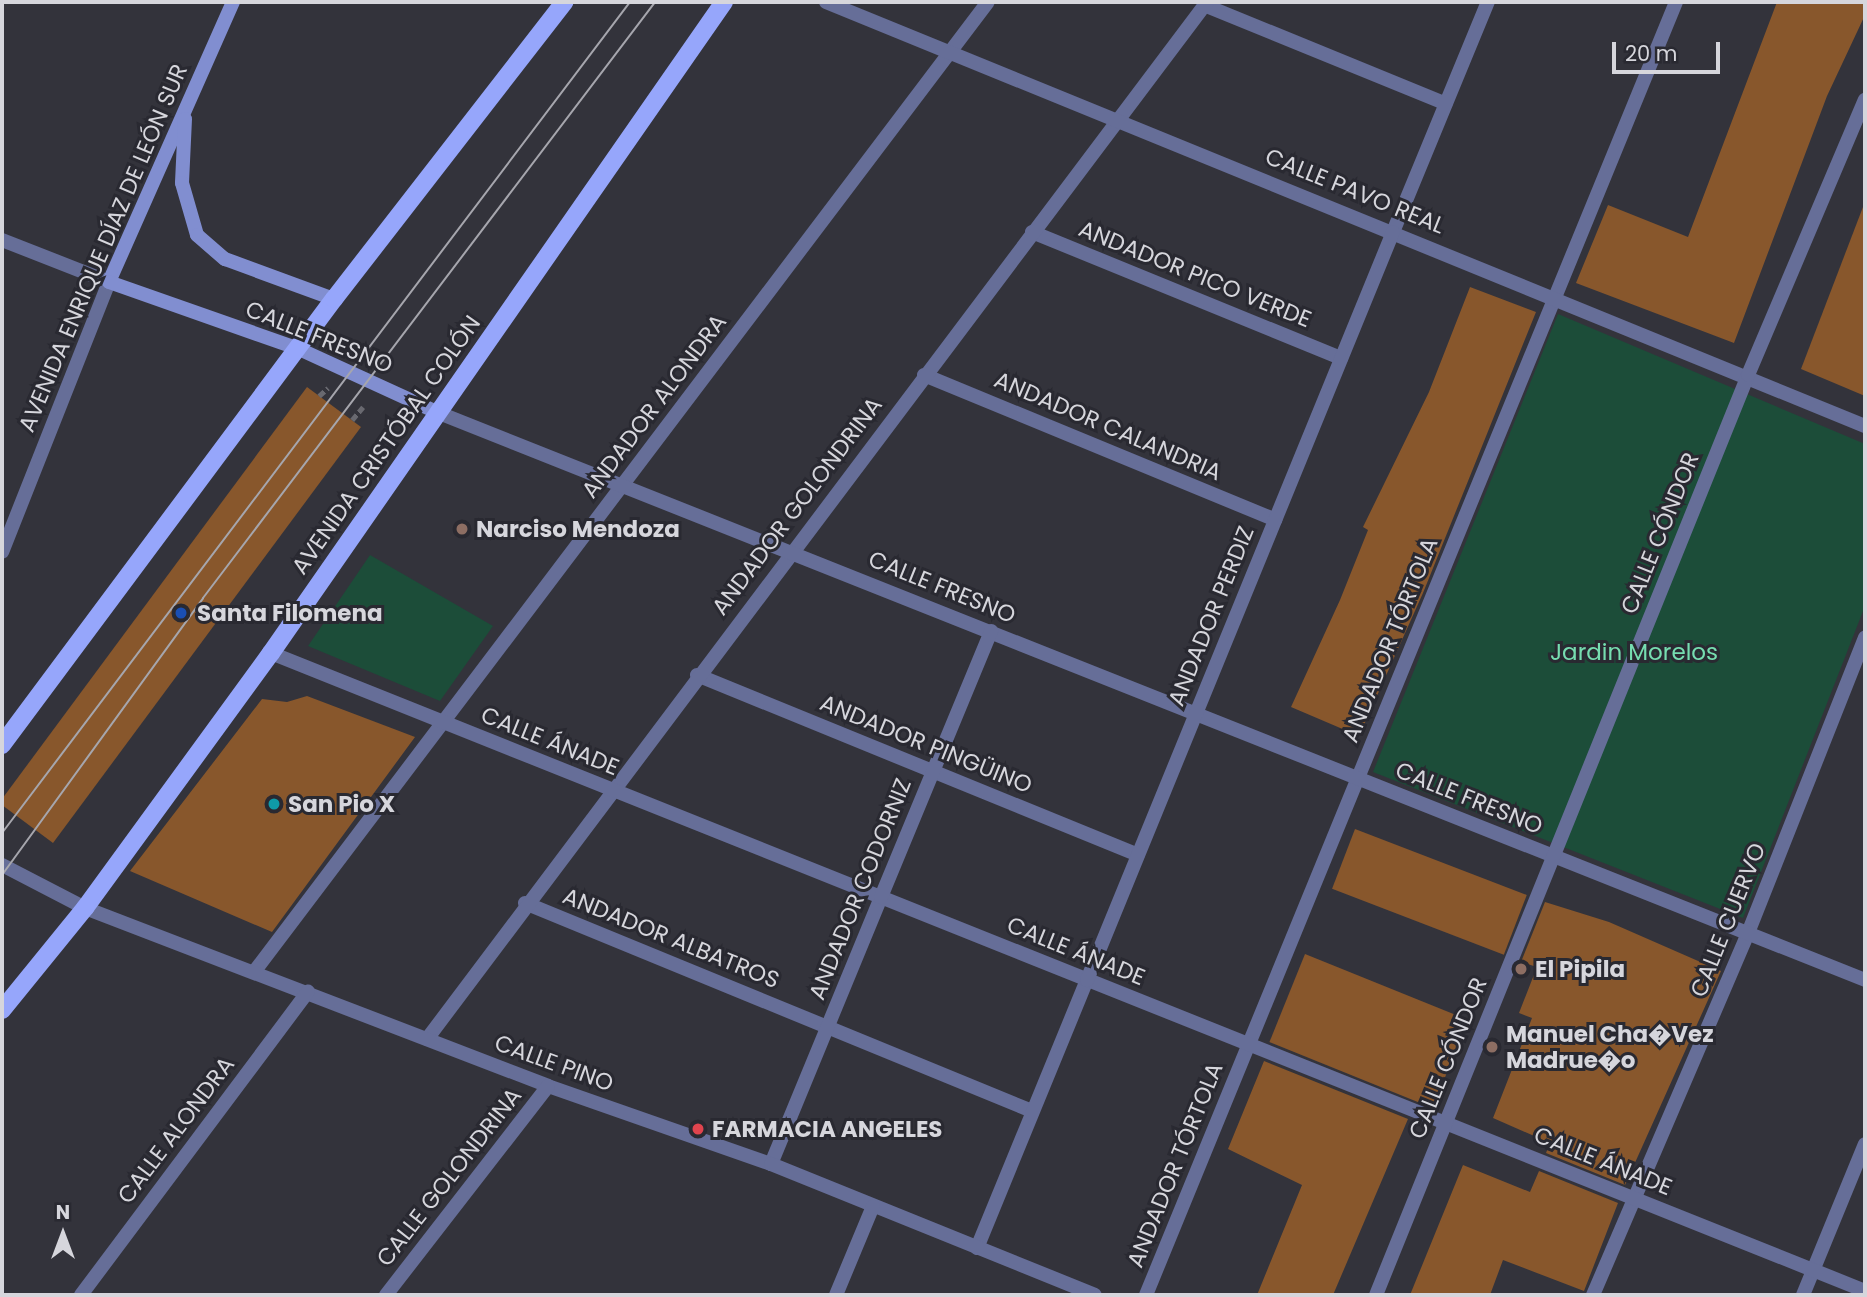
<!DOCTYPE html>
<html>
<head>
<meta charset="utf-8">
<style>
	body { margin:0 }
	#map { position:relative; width:1867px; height:1297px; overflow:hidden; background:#33333b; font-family:Poppins,sans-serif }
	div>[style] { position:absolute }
	.green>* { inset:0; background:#1c4d39 }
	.building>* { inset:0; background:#88572c; transform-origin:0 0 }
	.path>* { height:4.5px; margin-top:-2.25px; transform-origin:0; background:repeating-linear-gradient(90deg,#696970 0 7px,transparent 0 10.5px) }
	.pedestrian>* { height:14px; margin:-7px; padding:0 7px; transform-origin:7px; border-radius:7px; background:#666e98 }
	.minor>* { height:14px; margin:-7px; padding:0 7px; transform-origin:7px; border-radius:7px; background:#666e98 }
	.secondary>* { height:14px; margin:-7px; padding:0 7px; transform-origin:7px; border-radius:7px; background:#818ed0 }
	.primary>* { height:18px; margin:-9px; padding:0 9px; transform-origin:9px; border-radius:9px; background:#96a6fb }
	.tram>* { height:2px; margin:-1px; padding:0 1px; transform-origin:1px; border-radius:1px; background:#a6a6ad }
	.dots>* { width:19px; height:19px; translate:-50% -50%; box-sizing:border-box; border:4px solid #292931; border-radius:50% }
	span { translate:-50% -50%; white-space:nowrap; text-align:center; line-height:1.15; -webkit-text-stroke:6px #292931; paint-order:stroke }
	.street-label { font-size:23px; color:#d6d6dc }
	.poi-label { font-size:23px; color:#d6d6dc; font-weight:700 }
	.left { translate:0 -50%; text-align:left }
	.park-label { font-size:23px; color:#76ddb0 }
	.frame { position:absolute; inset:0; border:4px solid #d6d6dc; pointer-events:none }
	.north { position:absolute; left:28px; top:1199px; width:70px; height:70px; -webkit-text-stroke:5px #292931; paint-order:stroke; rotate:0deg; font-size:19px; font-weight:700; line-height:28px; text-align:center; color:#d6d6dc }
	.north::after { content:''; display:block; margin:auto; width:24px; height:32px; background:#d6d6dc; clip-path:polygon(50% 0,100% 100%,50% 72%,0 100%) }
	.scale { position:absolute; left:1612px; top:42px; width:108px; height:32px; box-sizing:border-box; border:4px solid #d6d6dc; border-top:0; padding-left:9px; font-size:21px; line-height:24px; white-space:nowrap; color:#d6d6dc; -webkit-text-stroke:5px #292931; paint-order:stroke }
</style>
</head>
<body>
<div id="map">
	<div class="green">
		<i style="clip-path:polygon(1558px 314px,1865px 444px,1865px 606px,1743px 918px,1373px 772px)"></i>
		<i style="clip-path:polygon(370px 555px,493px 626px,440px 701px,308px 646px)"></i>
	</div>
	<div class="building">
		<i style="clip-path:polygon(1777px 2px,1865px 2px,1865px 15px,1827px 96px,1734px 343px,1576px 283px,1608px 205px,1688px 237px)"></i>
		<i style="clip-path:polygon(1863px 207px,1865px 207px,1865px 396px,1801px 369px)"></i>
		<i style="clip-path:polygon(1470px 287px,1536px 312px,1423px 593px,1359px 736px,1291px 707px,1340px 600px,1368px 530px,1363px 527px,1429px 392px)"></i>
		<i style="clip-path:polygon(307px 387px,361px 427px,53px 843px,2px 805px,2px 799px)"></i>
		<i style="clip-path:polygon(307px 696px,415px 737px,272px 932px,130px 871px,262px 699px,287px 702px)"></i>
		<i style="left:1355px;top:829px;width:184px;height:64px;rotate:21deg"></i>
		<i style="clip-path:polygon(1545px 902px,1609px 922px,1721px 971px,1625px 1185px,1546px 1153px,1550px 1143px,1493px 1118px,1532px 1018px,1519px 1013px,1537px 967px,1521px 962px)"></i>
		<i style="left:1305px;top:954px;width:176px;height:95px;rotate:22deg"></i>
		<i style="clip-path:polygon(1264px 1061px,1408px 1119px,1333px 1295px,1257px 1295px,1302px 1185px,1228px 1149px)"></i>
		<i style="clip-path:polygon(1463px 1165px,1530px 1192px,1539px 1171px,1618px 1203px,1584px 1291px,1503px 1260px,1490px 1295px,1410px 1295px)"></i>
	</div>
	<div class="path">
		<i style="left:319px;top:396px;width:12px;rotate:-42deg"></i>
		<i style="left:352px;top:420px;width:17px;rotate:-50deg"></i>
	</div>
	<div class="pedestrian">
		<i style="left:1204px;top:5px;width:261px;rotate:22.2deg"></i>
		<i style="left:1032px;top:232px;width:334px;rotate:22.2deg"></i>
		<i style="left:1393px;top:232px;width:249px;rotate:-67.6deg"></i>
		<i style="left:924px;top:375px;width:380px;rotate:22.4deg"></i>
		<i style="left:697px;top:675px;width:476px;rotate:22.2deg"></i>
		<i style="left:525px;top:903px;width:548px;rotate:22.31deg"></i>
		<i style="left:254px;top:972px;width:1216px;rotate:-52.89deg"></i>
		<i style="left:427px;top:1039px;width:1298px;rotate:-53.05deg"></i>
		<i style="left:771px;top:1164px;width:289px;rotate:-67.6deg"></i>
		<i style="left:977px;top:1248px;width:290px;rotate:-67.7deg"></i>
		<i style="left:1146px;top:1295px;width:1397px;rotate:-67.71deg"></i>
		<i style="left:1593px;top:1295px;width:394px;rotate:-66.8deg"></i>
		<i style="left:1748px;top:933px;width:318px;rotate:-68.4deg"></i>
		<i style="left:1803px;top:1295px;width:163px;rotate:-67.7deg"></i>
	</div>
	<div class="minor">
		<i style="left:826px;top:2px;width:1122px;rotate:22.2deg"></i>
		<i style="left:2px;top:240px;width:115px;rotate:21.4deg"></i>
		<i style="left:109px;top:282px;width:290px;rotate:111.6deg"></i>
		<i style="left:439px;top:413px;width:1535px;rotate:21.68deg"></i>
		<i style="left:271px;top:653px;width:1717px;rotate:21.81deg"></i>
		<i style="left:2px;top:865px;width:93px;rotate:27.4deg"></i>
		<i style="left:85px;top:908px;width:496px;rotate:21deg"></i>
		<i style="left:548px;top:1086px;width:236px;rotate:19.3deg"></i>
		<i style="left:771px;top:1164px;width:349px;rotate:22deg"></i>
		<i style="left:881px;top:897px;width:288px;rotate:-67.5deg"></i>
		<i style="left:1087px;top:980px;width:808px;rotate:-67.75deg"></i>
		<i style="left:81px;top:1295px;width:379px;rotate:-53.2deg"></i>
		<i style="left:386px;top:1295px;width:264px;rotate:-52.2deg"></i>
		<i style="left:836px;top:1295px;width:96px;rotate:-67.4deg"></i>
		<i style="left:1376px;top:1295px;width:992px;rotate:-67.98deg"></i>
		<i style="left:1748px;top:375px;width:299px;rotate:-67deg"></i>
	</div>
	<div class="secondary">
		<i style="left:233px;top:2px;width:306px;rotate:113.9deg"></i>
		<i style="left:109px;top:282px;width:201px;rotate:19.4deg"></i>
		<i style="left:299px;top:349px;width:154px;rotate:24.6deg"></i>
		<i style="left:185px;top:119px;width:64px;rotate:92.7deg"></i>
		<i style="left:182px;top:183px;width:54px;rotate:73.9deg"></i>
		<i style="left:197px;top:235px;width:37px;rotate:41deg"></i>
		<i style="left:225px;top:259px;width:116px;rotate:20.2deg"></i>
	</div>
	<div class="primary">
		<i style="left:2px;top:745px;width:556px;rotate:-53.34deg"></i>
		<i style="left:334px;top:299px;width:376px;rotate:-52.2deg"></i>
		<i style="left:2px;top:1010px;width:132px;rotate:-50.9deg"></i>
		<i style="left:85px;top:908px;width:316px;rotate:-53.9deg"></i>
		<i style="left:271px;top:653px;width:793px;rotate:-55.17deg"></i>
	</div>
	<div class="tram">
		<i style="left:2px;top:833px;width:1042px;rotate:-52.92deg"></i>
		<i style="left:2px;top:875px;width:342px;rotate:-54deg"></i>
		<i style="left:203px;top:598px;width:748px;rotate:-52.82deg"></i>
	</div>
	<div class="dots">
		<i style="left:462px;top:529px;background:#8d6e63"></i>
		<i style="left:181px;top:613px;background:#1a4fb4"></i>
		<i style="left:274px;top:804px;background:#0f9aa8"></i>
		<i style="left:1521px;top:969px;background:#8d6e63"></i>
		<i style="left:1492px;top:1047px;background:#8d6e63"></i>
		<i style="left:698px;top:1129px;background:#e0444e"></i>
	</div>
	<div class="street-label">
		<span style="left:1355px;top:191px;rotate:22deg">CALLE PAVO REAL</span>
		<span style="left:103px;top:248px;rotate:-67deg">AVENIDA ENRIQUE DÍAZ DE LEÓN SUR</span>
		<span style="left:1195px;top:274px;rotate:22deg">ANDADOR PICO VERDE</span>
		<span style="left:319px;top:337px;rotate:22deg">CALLE FRESNO</span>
		<span style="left:654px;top:406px;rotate:-53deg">ANDADOR ALONDRA</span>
		<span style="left:1108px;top:426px;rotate:23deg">ANDADOR CALANDRIA</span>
		<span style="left:386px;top:445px;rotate:-55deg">AVENIDA CRISTÓBAL COLÓN</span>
		<span style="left:797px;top:506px;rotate:-53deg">ANDADOR GOLONDRINA</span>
		<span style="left:1660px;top:533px;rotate:-68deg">CALLE CÓNDOR</span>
		<span style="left:942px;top:587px;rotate:22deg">CALLE FRESNO</span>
		<span style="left:1211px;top:616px;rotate:-68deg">ANDADOR PERDIZ</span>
		<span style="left:1390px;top:640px;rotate:-68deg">ANDADOR TÓRTOLA</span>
		<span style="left:550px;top:741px;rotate:22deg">CALLE ÁNADE</span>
		<span style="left:926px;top:744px;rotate:22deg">ANDADOR PINGÜINO</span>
		<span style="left:1469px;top:798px;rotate:22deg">CALLE FRESNO</span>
		<span style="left:860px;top:889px;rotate:-68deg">ANDADOR CODORNIZ</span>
		<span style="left:1728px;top:920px;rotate:-68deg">CALLE CUERVO</span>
		<span style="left:671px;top:938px;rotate:22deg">ANDADOR ALBATROS</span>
		<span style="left:1076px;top:951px;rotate:22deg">CALLE ÁNADE</span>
		<span style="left:1448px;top:1058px;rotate:-68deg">CALLE CÓNDOR</span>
		<span style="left:554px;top:1063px;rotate:20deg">CALLE PINO</span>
		<span style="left:176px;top:1130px;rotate:-53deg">CALLE ALONDRA</span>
		<span style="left:1603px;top:1161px;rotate:22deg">CALLE ÁNADE</span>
		<span style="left:1175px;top:1165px;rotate:-68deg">ANDADOR TÓRTOLA</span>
		<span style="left:449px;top:1177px;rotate:-52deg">CALLE GOLONDRINA</span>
	</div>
	<div class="poi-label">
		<span class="left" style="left:476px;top:529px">Narciso Mendoza</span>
		<span class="left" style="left:197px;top:613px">Santa Filomena</span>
		<span class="left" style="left:288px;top:804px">San Pio X</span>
		<span class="left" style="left:1535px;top:969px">El Pipila</span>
		<span class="left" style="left:1506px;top:1047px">Manuel Cha�Vez<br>Madrue�o</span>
		<span class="left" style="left:712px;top:1129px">FARMACIA ANGELES</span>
	</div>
	<div class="park-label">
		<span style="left:1634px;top:652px">Jardin Morelos</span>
	</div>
	<div class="frame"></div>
	<div class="north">N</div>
	<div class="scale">20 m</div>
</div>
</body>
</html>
